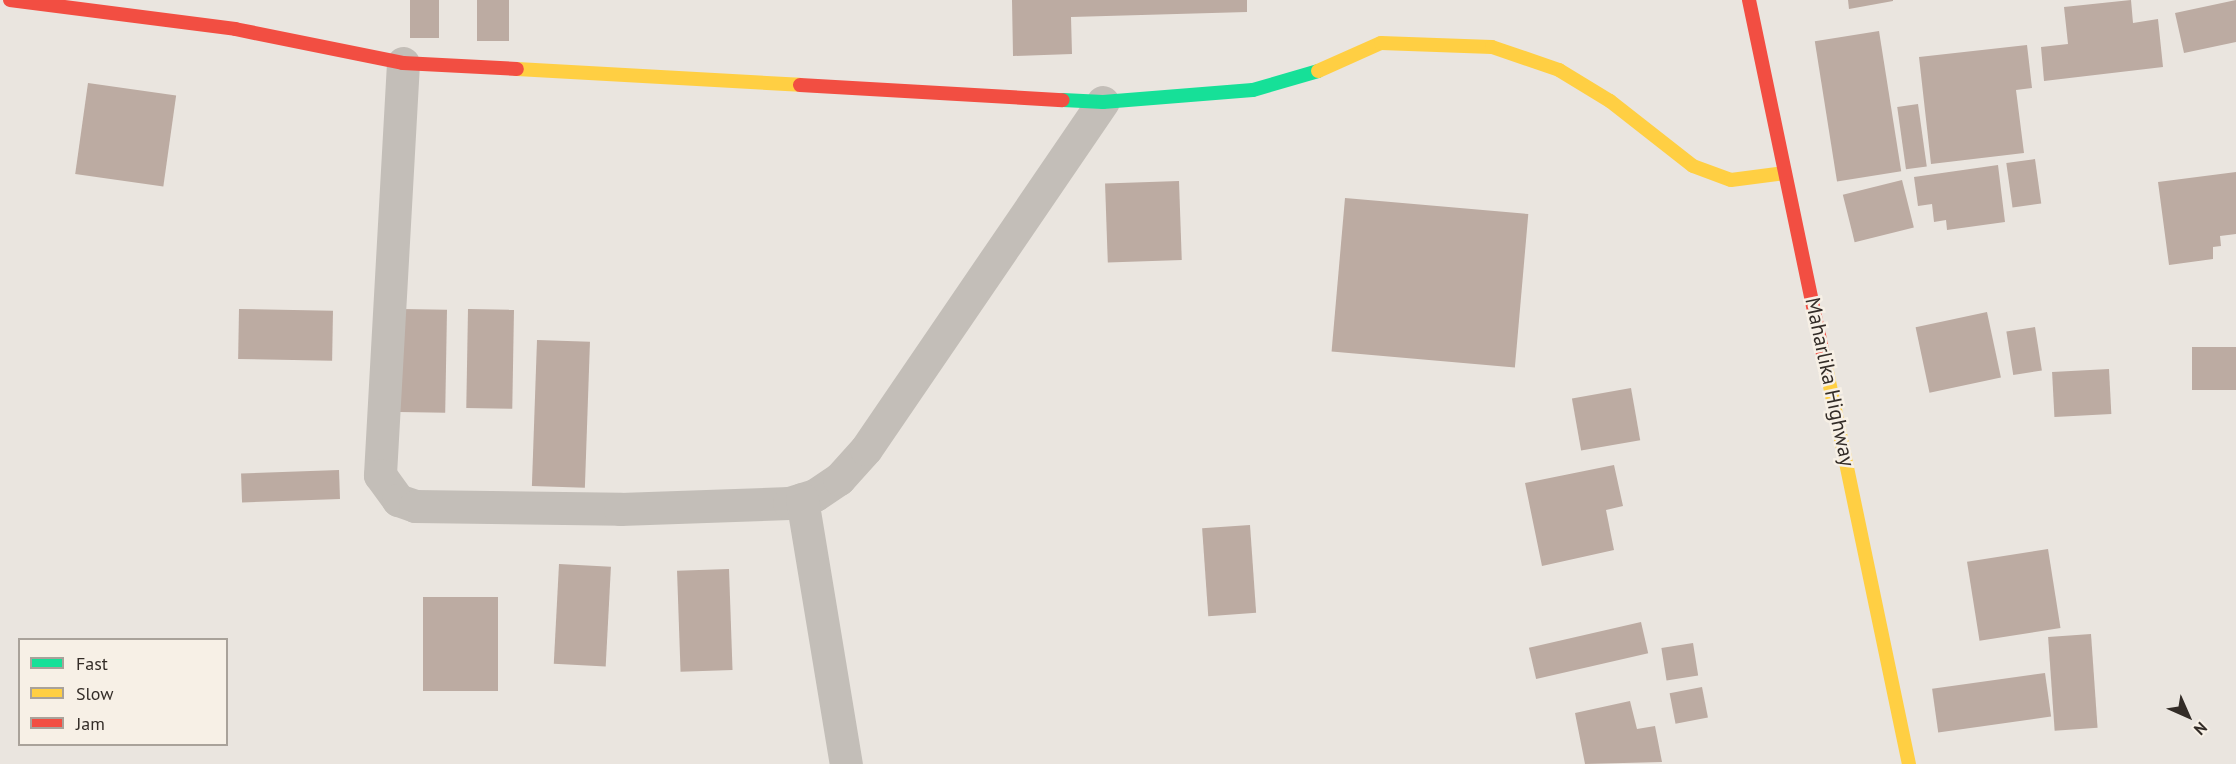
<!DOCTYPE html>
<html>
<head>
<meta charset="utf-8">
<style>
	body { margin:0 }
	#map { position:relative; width:2236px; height:764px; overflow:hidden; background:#eae5df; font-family:"PT Sans",sans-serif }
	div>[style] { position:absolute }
	.building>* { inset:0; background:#bcaba2; transform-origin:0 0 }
	.street>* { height:33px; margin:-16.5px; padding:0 16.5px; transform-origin:16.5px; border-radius:16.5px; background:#c3beb8 }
	.fast>* { height:14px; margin:-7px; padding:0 7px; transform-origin:7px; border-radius:7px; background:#16e098 }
	.slow>* { height:14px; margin:-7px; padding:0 7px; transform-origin:7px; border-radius:7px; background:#ffcf43 }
	.jam>* { height:14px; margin:-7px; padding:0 7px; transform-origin:7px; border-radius:7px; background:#f24e42 }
	span { translate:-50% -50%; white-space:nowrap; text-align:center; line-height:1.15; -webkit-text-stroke:5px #f7f0e6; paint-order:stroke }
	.street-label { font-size:21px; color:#332c27 }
	.legend { position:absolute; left:18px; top:638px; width:210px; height:108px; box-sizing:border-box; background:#f7f0e6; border:2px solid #a9a29a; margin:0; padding:8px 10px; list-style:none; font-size:18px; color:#332c27 }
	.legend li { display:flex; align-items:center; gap:12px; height:30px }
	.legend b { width:30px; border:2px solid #a9a29a }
	.north { position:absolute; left:2158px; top:686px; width:60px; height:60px; -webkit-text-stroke:4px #f7f0e6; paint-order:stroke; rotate:135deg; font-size:16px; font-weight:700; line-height:24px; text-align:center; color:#332c27 }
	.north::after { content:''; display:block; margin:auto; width:21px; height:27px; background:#332c27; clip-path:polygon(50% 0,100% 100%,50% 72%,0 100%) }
</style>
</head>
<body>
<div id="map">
	<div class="building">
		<i style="left:410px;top:0;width:29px;height:38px"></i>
		<i style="left:477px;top:0;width:32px;height:41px"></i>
		<i style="clip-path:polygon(1012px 0,1247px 0,1247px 12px,1071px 17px,1072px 54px,1013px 56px)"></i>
		<i style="clip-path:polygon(1848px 0,1893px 0,1893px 1px,1849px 9px)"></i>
		<i style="clip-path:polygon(2131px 0,2133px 23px,2158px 19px,2163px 67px,2044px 81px,2041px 47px,2068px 44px,2064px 7px)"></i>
		<i style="clip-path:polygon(2236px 0,2236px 42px,2184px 53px,2175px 13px)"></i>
		<i style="left:1879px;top:31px;width:142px;height:65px;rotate:81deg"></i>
		<i style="clip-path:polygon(2027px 45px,2032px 88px,2016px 90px,2024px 153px,1931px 164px,1919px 57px)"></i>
		<i style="left:88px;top:83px;width:89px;height:92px;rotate:8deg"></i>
		<i style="left:1918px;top:104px;width:63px;height:21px;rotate:82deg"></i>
		<i style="left:2035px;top:159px;width:45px;height:29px;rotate:82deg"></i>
		<i style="clip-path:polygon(1998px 165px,2005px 222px,1947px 230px,1946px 220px,1934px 222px,1932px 204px,1918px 206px,1914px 177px)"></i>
		<i style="clip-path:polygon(2236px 172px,2236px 234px,2220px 236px,2221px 246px,2213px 247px,2213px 259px,2169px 265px,2158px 182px)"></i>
		<i style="left:1902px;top:180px;width:49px;height:61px;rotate:76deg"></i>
		<i style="left:1179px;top:181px;width:79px;height:74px;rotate:88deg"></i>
		<i style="left:1345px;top:198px;width:184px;height:154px;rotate:5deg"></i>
		<i style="left:239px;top:309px;width:94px;height:50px;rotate:1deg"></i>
		<i style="left:401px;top:309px;width:46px;height:103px;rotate:1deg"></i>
		<i style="left:468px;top:309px;width:46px;height:99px;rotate:1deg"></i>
		<i style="left:1987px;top:312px;width:67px;height:73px;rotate:78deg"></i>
		<i style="left:2035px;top:327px;width:44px;height:29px;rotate:81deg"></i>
		<i style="left:537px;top:340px;width:53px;height:146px;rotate:2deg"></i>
		<i style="left:2192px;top:347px;width:44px;height:43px"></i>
		<i style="left:2109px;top:369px;width:45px;height:57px;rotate:87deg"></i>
		<i style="left:1631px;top:388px;width:53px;height:60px;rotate:80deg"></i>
		<i style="clip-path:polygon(1614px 465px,1623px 506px,1606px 510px,1614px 550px,1542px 566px,1525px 483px)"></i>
		<i style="left:339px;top:470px;width:29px;height:98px;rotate:88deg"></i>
		<i style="left:1250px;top:525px;width:88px;height:48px;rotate:86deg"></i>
		<i style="left:2048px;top:549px;width:80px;height:82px;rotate:81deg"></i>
		<i style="left:559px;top:564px;width:52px;height:100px;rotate:3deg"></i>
		<i style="left:729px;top:569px;width:101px;height:52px;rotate:88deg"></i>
		<i style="left:423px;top:597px;width:75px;height:94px"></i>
		<i style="left:1641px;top:622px;width:32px;height:115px;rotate:77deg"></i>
		<i style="left:2091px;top:634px;width:94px;height:43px;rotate:86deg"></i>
		<i style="left:1693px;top:643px;width:33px;height:32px;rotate:81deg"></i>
		<i style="left:2045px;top:673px;width:44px;height:114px;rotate:82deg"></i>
		<i style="left:1702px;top:687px;width:31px;height:33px;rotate:79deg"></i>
		<i style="clip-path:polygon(1630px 701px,1637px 729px,1655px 726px,1662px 762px,1585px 764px,1575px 713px)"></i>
	</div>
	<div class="street">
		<i style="left:403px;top:63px;width:413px;rotate:93.2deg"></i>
		<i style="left:380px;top:475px;width:31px;rotate:54deg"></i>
		<i style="left:398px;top:500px;width:18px;rotate:19deg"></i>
		<i style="left:415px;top:506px;width:205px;rotate:0.8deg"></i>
		<i style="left:620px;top:509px;width:169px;rotate:-2deg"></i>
		<i style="left:789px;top:503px;width:27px;rotate:-17deg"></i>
		<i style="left:815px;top:495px;width:29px;rotate:-34deg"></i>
		<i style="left:839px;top:479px;width:40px;rotate:-48deg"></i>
		<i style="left:866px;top:449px;width:420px;rotate:-55.7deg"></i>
		<i style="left:802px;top:499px;width:269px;rotate:80.6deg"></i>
	</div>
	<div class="fast">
		<i style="left:1063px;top:100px;width:40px;rotate:2.9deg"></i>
		<i style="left:1103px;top:102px;width:150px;rotate:-4.6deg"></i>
		<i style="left:1253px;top:90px;width:68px;rotate:-16.3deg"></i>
	</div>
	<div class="slow">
		<i style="left:517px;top:69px;width:283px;rotate:3.2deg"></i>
		<i style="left:1318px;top:71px;width:69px;rotate:-24deg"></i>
		<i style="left:1381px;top:43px;width:111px;rotate:2.1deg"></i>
		<i style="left:1492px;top:47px;width:71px;rotate:18.9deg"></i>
		<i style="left:1559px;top:70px;width:60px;rotate:31.3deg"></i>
		<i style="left:1610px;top:101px;width:105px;rotate:38.1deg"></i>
		<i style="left:1693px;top:166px;width:40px;rotate:20.2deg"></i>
		<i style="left:1731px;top:180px;width:54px;rotate:-7.4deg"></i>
		<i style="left:1826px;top:367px;width:406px;rotate:78.2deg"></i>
	</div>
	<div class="jam">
		<i style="left:10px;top:0;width:227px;rotate:7.3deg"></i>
		<i style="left:235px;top:29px;width:171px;rotate:11.4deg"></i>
		<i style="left:403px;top:63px;width:114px;rotate:3deg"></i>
		<i style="left:1749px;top:0;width:375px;rotate:78.2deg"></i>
		<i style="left:800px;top:85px;width:263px;rotate:3.3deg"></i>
	</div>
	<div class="street-label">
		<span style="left:1830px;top:382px;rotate:78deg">Maharlika Highway</span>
	</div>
	<ul class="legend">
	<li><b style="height:8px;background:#16e098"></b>Fast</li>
	<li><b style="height:8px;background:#ffcf43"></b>Slow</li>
	<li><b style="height:8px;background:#f24e42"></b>Jam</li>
	</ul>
	<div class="north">N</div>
</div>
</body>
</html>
